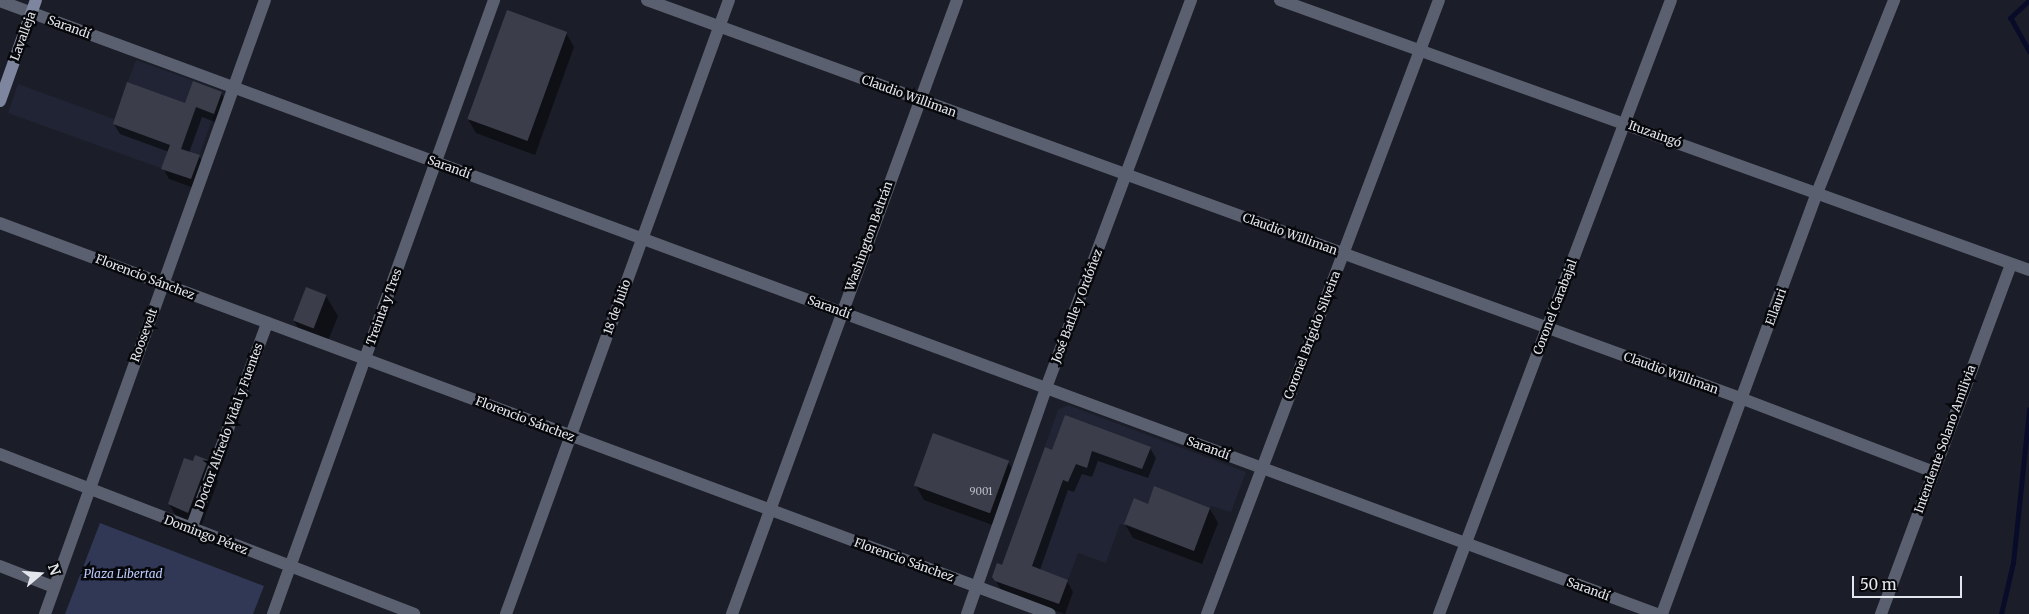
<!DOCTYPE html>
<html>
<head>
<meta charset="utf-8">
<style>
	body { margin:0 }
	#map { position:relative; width:2029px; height:614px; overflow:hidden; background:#1b1e28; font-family:Merriweather,serif }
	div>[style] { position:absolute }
	.built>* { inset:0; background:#202434 }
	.green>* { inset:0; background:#303856 }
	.shadow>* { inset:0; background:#0007 }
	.stream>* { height:4.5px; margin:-2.25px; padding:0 2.25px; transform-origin:2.25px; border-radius:2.25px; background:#080c29 }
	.building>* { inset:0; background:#3b3e4a; transform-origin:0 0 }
	.minor>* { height:12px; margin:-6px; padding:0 6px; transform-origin:6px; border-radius:6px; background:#5b6070 }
	.secondary>* { height:12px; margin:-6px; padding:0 6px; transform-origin:6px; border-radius:6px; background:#7e859f }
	span { translate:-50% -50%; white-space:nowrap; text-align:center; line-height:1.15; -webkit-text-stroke:5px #07080c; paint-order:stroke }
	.number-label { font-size:10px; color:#babcc4 }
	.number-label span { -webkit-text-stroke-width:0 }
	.street-label { font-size:12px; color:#e4e6ed }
	.park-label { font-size:12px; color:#beccfe; font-style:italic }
	.north { position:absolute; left:15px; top:549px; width:50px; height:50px; -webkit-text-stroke:4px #07080c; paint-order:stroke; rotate:72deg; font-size:14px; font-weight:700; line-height:20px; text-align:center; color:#e4e6ed }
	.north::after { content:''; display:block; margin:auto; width:18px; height:22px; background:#e4e6ed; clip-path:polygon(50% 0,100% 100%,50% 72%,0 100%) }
	.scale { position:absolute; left:1852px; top:576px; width:110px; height:22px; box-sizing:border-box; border:2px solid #e4e6ed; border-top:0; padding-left:6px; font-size:15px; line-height:18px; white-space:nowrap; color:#e4e6ed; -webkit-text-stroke:4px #07080c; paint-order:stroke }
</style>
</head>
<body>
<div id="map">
	<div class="built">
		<i style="clip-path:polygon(136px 60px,222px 91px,191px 179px,8px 113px,18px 84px,114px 119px)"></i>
		<i style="clip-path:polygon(1068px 405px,1246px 472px,1231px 512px,1211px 506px,1194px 551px,1120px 524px,1106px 563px,1078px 553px,1059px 604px,995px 581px,992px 577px,997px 563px,1003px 564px,1058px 410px)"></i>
	</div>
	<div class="green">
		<i style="clip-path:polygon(100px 523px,264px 586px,253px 614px,65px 614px)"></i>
	</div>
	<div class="shadow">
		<i style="clip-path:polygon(566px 33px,574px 47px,535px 155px,476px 133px,468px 119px)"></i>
		<i style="clip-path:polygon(221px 93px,227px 103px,220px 124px,202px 117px,189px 153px,199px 156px,205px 167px,197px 189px,169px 179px,163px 168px,169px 152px,120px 134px,114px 124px)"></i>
		<i style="clip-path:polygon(326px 296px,338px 316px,325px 348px,306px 341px,294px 321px)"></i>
		<i style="clip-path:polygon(1150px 448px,1156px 458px,1148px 478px,1098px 461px,1092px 477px,1082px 474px,1074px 492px,1068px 490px,1040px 570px,1067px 581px,1073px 592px,1065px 614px,1002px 592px,996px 581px,1053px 452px)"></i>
		<i style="clip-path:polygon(207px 461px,218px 481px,199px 532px,181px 524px,169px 504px)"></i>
		<i style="clip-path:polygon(1008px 462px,1016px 476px,998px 527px,924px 500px,916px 486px)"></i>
		<i style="clip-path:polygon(1148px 505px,1210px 509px,1218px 523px,1202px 564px,1133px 538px,1125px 524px)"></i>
	</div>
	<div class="stream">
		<i style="left:2029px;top:1px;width:25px;rotate:137deg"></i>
		<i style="left:2011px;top:18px;width:38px;rotate:61deg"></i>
		<i style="left:2001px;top:614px;width:52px;rotate:-76.8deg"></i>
		<i style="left:2013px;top:563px;width:154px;rotate:-84deg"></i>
	</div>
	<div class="building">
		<i style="left:507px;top:10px;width:64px;height:116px;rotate:20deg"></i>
		<i style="clip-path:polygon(193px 81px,222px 92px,214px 114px,196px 107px,181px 149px,200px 155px,191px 179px,161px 169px,170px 145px,113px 124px,127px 82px,185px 103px)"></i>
		<i style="left:306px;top:287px;width:22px;height:36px;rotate:21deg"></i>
		<i style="clip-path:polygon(1065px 415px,1151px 447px,1142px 469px,1092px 451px,1087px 468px,1076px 464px,1068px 482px,1063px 480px,1032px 566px,1068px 580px,1059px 604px,995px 581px,992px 577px,997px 563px,1002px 565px,1045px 447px,1052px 450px)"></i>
		<i style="left:933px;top:433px;width:81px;height:56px;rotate:20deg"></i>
		<i style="clip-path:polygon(195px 455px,208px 460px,188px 513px,168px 504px,184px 458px,193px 461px)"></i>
		<i style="clip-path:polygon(1154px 486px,1210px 508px,1194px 551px,1124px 524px,1134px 498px,1148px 504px)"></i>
	</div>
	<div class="minor">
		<i style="left:647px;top:0;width:1166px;rotate:20deg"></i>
		<i style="left:1743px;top:399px;width:202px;rotate:20.9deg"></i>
		<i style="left:1280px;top:0;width:796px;rotate:19.82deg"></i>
		<i style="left:0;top:1px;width:1767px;rotate:20.3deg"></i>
		<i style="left:0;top:223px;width:1120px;rotate:20.42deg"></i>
		<i style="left:0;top:454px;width:444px;rotate:21.1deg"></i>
		<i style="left:191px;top:529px;width:220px;rotate:-69.7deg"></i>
		<i style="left:0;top:566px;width:58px;rotate:21.3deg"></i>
		<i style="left:45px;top:614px;width:652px;rotate:-70.29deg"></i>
		<i style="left:273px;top:614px;width:653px;rotate:-70.2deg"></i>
		<i style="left:506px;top:614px;width:653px;rotate:-70.04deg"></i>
		<i style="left:732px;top:614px;width:654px;rotate:-69.87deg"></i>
		<i style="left:967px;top:614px;width:239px;rotate:-70.7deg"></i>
		<i style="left:1046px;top:388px;width:414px;rotate:-69.5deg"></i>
		<i style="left:1207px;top:614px;width:656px;rotate:-69.3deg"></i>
		<i style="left:1439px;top:614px;width:656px;rotate:-69.3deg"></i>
		<i style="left:1662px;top:614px;width:449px;rotate:-69.8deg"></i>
		<i style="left:1817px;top:193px;width:208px;rotate:-68.2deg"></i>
		<i style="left:1881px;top:614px;width:373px;rotate:-69.6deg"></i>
	</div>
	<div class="secondary">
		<i style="left:0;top:101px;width:107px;rotate:-70.4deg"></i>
	</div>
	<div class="number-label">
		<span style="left:981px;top:492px">9001</span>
	</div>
	<div class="street-label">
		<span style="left:69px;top:27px;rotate:20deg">Sarandí</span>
		<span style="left:23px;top:36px;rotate:-70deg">Lavalleja</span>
		<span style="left:909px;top:96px;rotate:20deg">Claudio Williman</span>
		<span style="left:1655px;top:134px;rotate:20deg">Ituzaingó</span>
		<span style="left:449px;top:167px;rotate:20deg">Sarandí</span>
		<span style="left:1290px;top:234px;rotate:20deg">Claudio Williman</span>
		<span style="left:869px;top:236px;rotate:-70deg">Washington Beltrán</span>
		<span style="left:145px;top:277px;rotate:21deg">Florencio Sánchez</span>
		<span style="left:1077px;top:306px;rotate:-69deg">José Batlle y Ordóñez</span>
		<span style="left:384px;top:307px;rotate:-70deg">Treinta y Tres</span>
		<span style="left:617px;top:307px;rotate:-70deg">18 de Julio</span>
		<span style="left:829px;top:307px;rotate:20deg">Sarandí</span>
		<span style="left:1555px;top:307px;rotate:-69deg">Coronel Carabajal</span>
		<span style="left:1776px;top:307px;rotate:-70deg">Ellauri</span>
		<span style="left:144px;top:335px;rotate:-70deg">Roosevelt</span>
		<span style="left:1312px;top:335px;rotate:-69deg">Coronel Brígido Silveira</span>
		<span style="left:1671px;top:373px;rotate:20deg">Claudio Williman</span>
		<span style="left:525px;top:419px;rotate:21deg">Florencio Sánchez</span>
		<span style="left:229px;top:426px;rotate:-70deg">Doctor Alfredo Vidal y Fuentes</span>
		<span style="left:1945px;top:439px;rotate:-70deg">Intendente Solano Amilivia</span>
		<span style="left:1208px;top:448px;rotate:20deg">Sarandí</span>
		<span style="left:206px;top:535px;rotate:21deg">Domingo Pérez</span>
		<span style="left:904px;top:560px;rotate:20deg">Florencio Sánchez</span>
		<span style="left:1588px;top:589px;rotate:20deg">Sarandí</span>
	</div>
	<div class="park-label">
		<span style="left:123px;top:574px">Plaza Libertad</span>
	</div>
	<div class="north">N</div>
	<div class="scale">50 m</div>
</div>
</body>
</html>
